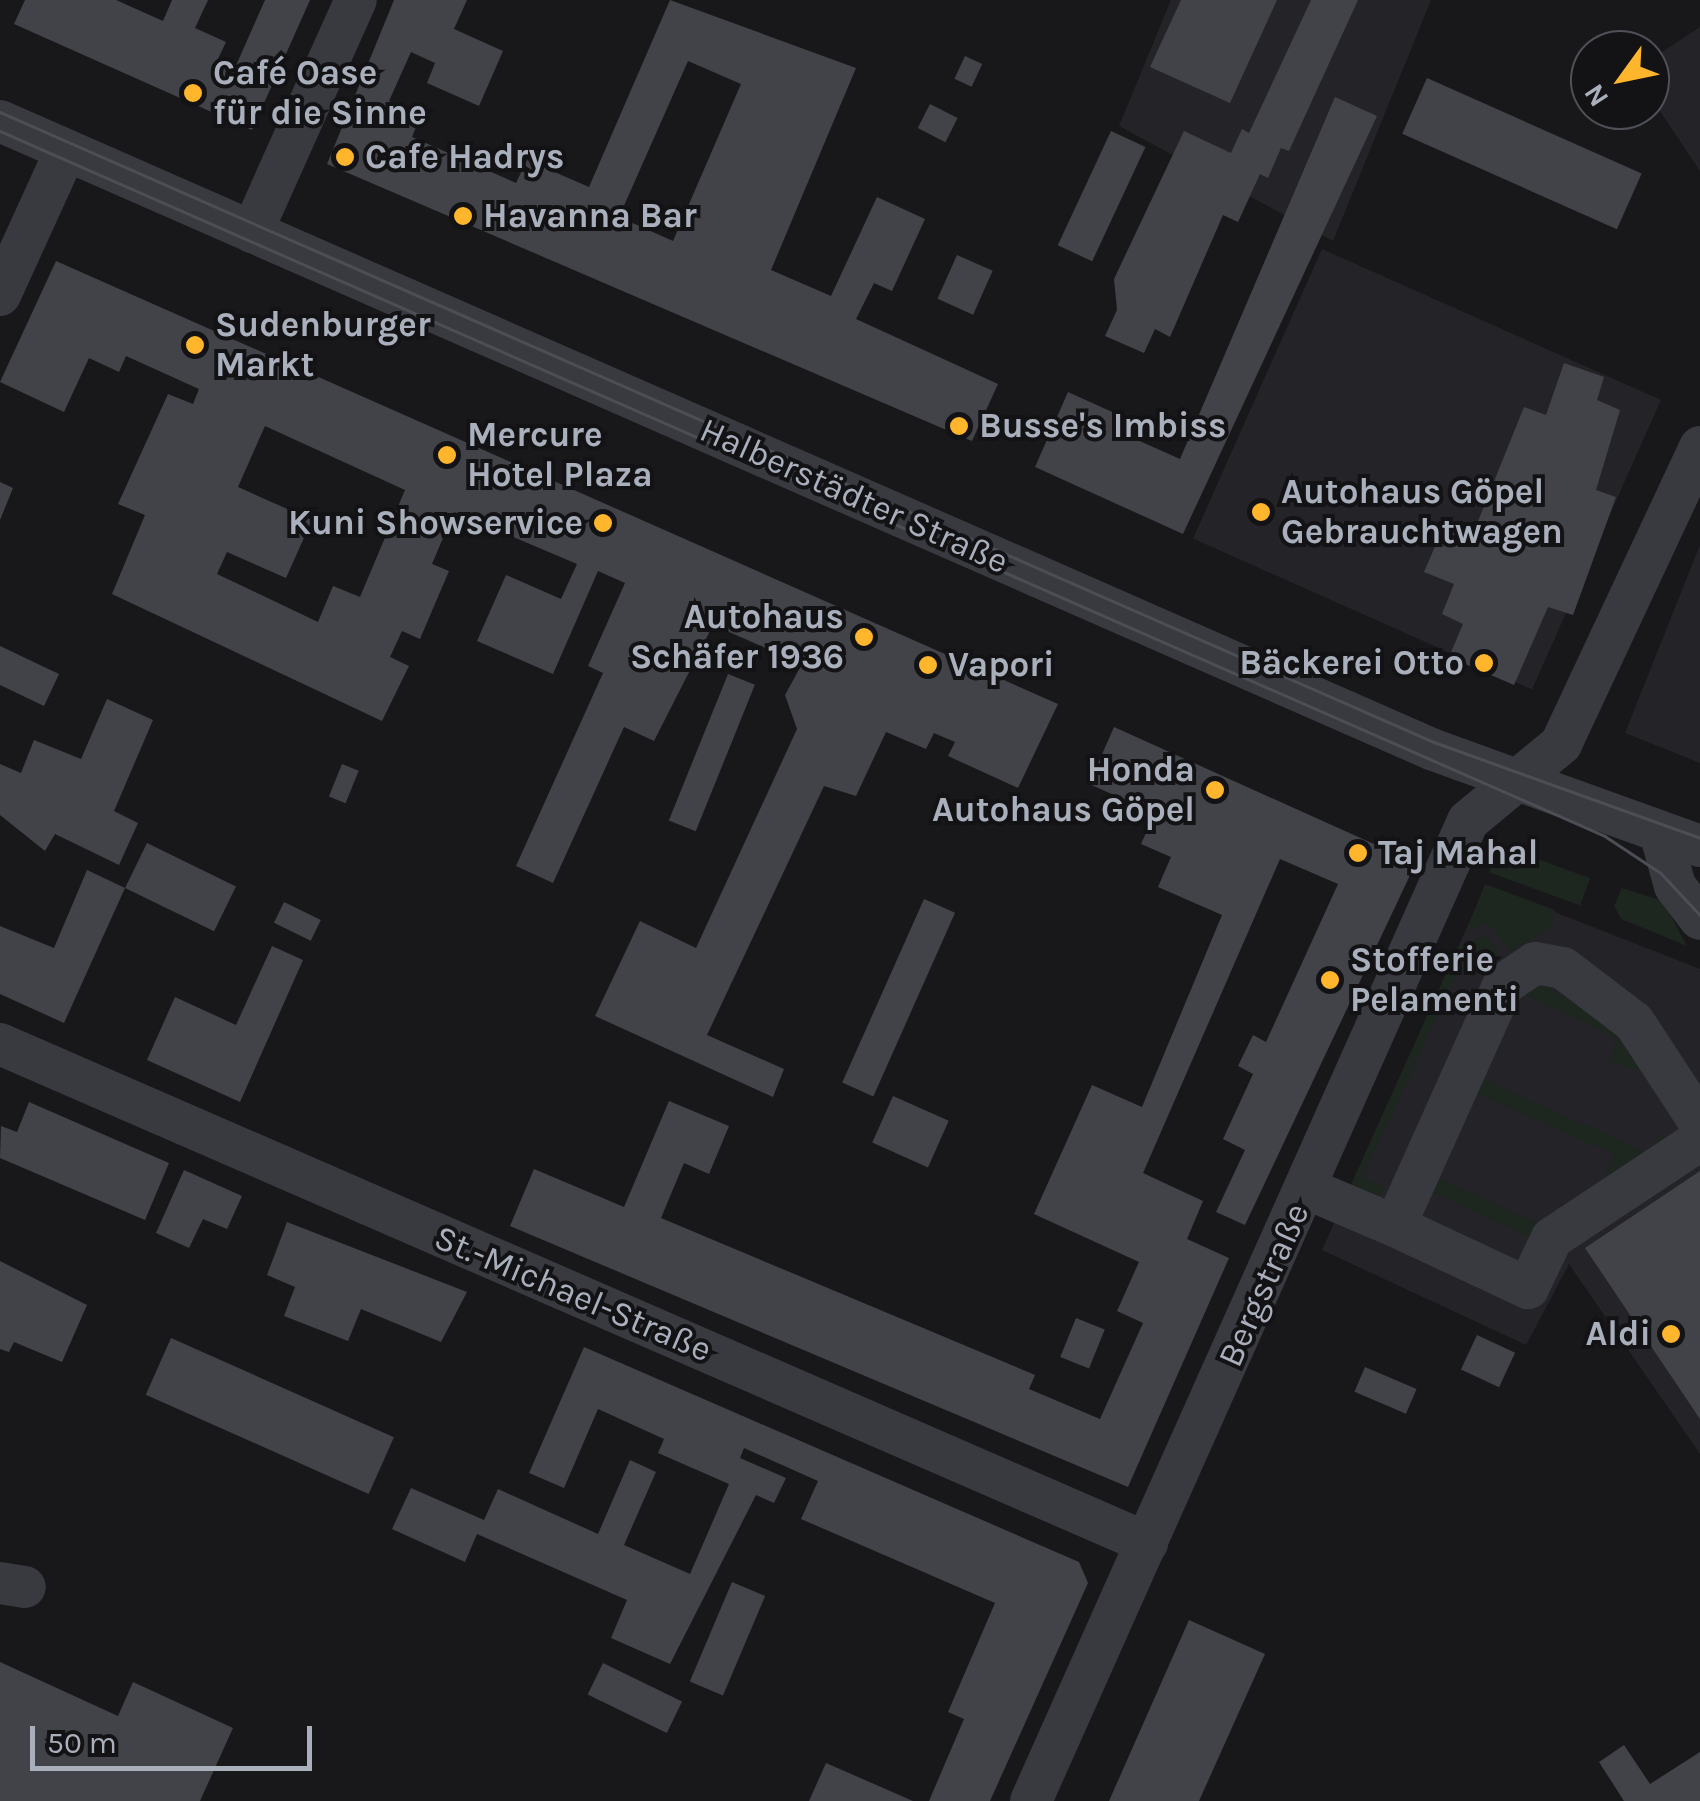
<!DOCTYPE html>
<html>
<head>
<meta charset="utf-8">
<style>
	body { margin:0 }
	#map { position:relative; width:1700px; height:1801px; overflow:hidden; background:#18181b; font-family:Karla,sans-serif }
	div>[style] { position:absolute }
	.built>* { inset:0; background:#242428; transform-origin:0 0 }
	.green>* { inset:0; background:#1d261f; transform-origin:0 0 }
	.building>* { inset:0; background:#424348; transform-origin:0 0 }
	.minor>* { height:42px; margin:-21px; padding:0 21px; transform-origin:21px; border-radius:21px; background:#393a40 }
	.tram>* { height:2.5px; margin:-1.25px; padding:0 1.25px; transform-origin:1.25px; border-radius:1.25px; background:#4c4e55 }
	.dots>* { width:28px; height:28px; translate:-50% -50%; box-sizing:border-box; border:5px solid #131316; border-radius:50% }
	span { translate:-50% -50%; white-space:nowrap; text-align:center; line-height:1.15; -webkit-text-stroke:8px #131316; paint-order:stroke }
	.poi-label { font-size:35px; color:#a9afbb; font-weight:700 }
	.left { translate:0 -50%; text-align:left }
	.right { translate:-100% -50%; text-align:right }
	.street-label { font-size:35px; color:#a9afbb }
	.north { position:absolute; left:1570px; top:30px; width:100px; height:100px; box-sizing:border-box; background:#131316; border:2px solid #4f5158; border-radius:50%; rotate:237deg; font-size:28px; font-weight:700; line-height:40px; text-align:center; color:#a9afbb }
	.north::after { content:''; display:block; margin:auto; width:35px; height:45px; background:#ffb62c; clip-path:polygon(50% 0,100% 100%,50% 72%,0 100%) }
	.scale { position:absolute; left:30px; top:1726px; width:282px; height:45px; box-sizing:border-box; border:5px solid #a9afbb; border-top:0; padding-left:12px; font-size:30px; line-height:35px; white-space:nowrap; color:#a9afbb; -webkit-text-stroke:8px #131316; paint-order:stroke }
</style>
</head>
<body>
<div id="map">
	<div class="built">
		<i style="clip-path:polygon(1171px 0,1431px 0,1333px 241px,1119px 126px)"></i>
		<i style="clip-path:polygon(1700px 27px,1700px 171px,1650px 96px,1650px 60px)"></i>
		<i style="left:1322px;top:249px;width:371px;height:317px;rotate:24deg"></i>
		<i style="clip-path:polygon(1700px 545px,1700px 763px,1625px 733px)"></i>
		<i style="clip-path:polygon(1486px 885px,1700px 969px,1700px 1454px,1569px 1264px,1526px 1345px,1322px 1250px)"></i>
	</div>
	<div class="green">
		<i style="left:1499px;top:845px;width:97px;height:29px;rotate:20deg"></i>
		<i style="clip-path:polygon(1485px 884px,1555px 910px,1550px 928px,1511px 952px,1488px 923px,1466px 931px)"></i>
		<i style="clip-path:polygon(1622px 888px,1663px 901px,1687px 946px,1621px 919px,1614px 906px)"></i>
		<i style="clip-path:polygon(1488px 936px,1501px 958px,1487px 972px,1462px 963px,1363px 1177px,1387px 1189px,1376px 1197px,1349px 1189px,1459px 945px)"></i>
		<i style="clip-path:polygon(1540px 982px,1618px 1032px,1642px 1071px,1608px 1061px,1617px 1038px,1522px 993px)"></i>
		<i style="clip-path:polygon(1483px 1079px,1650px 1154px,1661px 1132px,1667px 1142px,1615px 1179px,1604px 1179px,1614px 1154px,1476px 1093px)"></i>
		<i style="clip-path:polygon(1435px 1176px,1545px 1227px,1563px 1207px,1540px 1242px,1429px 1191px)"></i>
	</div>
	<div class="building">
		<i style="clip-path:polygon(25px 0,116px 0,163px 21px,172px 0,208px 0,195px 28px,226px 42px,217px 61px,234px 70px,265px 0,310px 0,252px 130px,14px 24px)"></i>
		<i style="clip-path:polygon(evenodd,394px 0,467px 0,454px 29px,503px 51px,479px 106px,427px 83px,435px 63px,411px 52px,389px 101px,403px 107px,398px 119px,416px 127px,412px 137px,516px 183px,527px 160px,589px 187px,670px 0,856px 68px,771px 270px,831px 296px,877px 197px,925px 219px,892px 291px,874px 283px,856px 319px,998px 384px,972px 441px,327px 164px,394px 0,688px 61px,741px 84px,673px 241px,619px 217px,688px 61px)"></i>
		<i style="clip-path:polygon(1181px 0,1277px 0,1230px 103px,1150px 67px)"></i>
		<i style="clip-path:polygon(1311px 0,1358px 0,1289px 151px,1281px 148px,1268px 178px,1260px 174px,1238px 222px,1223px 215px,1170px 337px,1155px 329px,1144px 353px,1105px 336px,1117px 310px,1114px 279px,1184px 131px,1231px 153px,1242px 129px,1249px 133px)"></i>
		<i style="left:965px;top:56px;width:19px;height:25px;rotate:25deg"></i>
		<i style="left:1427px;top:78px;width:235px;height:61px;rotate:24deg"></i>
		<i style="clip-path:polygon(1335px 97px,1377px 116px,1183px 534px,1035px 467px,1068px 392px,1141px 425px,1135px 439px,1180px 459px)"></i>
		<i style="left:930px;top:104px;width:31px;height:27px;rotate:27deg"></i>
		<i style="left:1111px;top:131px;width:38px;height:126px;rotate:25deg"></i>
		<i style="left:957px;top:255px;width:39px;height:48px;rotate:24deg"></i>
		<i style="clip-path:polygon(evenodd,56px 261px,1058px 704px,1018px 788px,948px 756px,955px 742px,934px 733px,926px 749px,886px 732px,856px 796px,824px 786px,707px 1035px,784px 1069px,773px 1097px,595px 1016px,640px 921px,696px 948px,797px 729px,785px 695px,802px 664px,713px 625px,654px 741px,624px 727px,553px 883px,516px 866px,603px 673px,588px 666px,625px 583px,598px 571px,553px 674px,477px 641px,506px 575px,561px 599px,577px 564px,454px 512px,432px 564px,449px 571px,420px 639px,402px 631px,390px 657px,409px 666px,382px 721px,112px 594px,145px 515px,118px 504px,168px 394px,193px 404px,199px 389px,126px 356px,119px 372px,89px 358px,64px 412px,0 382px,56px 261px,265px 426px,405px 490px,360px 597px,333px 586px,318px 622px,217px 574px,227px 552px,286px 578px,312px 520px,238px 487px,265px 426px)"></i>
		<i style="clip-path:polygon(1564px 363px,1604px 377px,1597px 400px,1620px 410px,1596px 490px,1616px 497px,1573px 615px,1548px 607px,1514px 685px,1449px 657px,1463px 624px,1442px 614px,1454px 584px,1424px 572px,1443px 528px,1470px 541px,1524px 407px,1546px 415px)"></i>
		<i style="clip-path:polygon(0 482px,13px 488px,0 520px)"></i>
		<i style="clip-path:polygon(0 646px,59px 674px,44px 706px,0 685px)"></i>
		<i style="left:728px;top:674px;width:29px;height:158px;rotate:22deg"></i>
		<i style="clip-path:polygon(107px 699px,153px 720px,114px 811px,138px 823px,119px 865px,55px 834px,45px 851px,0 815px,0 764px,21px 773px,34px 740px,81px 759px)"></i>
		<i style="clip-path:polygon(1114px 727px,1405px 858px,1412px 871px,1245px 1225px,1216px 1212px,1245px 1150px,1223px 1139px,1253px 1074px,1238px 1066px,1253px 1035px,1266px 1042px,1338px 884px,1280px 859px,1143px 1173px,1203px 1201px,1187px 1239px,1229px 1258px,1128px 1487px,510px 1226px,534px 1169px,624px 1207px,669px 1101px,729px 1126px,709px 1174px,684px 1163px,661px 1218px,1035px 1375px,1029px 1389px,1100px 1419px,1143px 1323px,1117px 1311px,1139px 1262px,1034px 1214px,1092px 1085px,1142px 1107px,1222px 915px,1158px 887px,1171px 857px,1141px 844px,1155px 813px,1089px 784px)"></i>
		<i style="left:342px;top:764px;width:18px;height:35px;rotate:22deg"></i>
		<i style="left:147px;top:843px;width:99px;height:50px;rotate:26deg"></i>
		<i style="clip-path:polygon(87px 870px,125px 888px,64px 1023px,0 994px,0 926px,54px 948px)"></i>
		<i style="left:924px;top:899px;width:34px;height:201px;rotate:24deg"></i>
		<i style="left:284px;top:902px;width:41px;height:23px;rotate:26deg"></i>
		<i style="clip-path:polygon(272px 946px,303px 960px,240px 1102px,147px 1060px,175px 997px,236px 1025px)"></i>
		<i style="left:893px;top:1096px;width:61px;height:51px;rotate:24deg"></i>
		<i style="clip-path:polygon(29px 1102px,169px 1163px,145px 1220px,0 1158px,1px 1126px,17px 1132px)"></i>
		<i style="clip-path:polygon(184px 1170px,242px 1196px,227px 1229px,203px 1219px,189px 1248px,156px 1233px)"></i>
		<i style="clip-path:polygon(1700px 1171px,1700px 1419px,1585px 1248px)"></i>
		<i style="clip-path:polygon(287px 1222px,467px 1292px,441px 1342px,361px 1309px,348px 1341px,284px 1316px,295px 1287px,267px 1275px)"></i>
		<i style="clip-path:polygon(0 1261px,87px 1305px,62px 1362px,14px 1342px,9px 1352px,0 1349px)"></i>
		<i style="left:1076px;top:1318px;width:31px;height:42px;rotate:22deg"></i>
		<i style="left:1477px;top:1335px;width:42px;height:38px;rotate:25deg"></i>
		<i style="left:171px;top:1338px;width:244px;height:62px;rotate:24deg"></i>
		<i style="clip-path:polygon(584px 1347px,1079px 1562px,1088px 1583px,990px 1801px,929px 1801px,964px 1719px,948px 1712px,995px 1603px,801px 1519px,818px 1481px,744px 1448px,740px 1458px,786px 1478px,774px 1503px,756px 1495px,670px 1664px,611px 1638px,627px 1600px,477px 1534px,465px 1562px,392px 1529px,411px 1488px,484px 1520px,498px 1489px,598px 1534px,630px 1460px,656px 1472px,624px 1545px,690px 1574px,729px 1484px,658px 1453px,664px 1439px,598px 1409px,564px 1488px,529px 1473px)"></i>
		<i style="left:1365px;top:1367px;width:56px;height:27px;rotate:23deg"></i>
		<i style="left:732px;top:1582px;width:36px;height:108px;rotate:23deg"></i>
		<i style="clip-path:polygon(1189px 1620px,1265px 1654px,1199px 1801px,1109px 1801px)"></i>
		<i style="clip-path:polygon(0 1662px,118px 1716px,133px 1682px,233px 1728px,200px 1801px,0 1801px)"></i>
		<i style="left:603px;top:1663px;width:88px;height:35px;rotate:26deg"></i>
		<i style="clip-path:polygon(1624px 1745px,1650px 1784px,1700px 1752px,1700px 1801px,1624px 1801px,1599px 1762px)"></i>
		<i style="clip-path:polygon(826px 1763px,913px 1801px,809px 1801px)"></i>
	</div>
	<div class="minor">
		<i style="left:0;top:121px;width:1563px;rotate:23.69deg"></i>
		<i style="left:1431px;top:749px;width:286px;rotate:19.8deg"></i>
		<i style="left:252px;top:232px;width:254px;rotate:-65.9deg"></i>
		<i style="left:0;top:295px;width:159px;rotate:-65.5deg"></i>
		<i style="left:1660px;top:832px;width:56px;rotate:74.5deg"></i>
		<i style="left:1675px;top:886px;width:41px;rotate:52.9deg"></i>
		<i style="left:0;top:1044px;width:1251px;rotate:23.51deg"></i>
		<i style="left:1308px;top:1189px;width:95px;rotate:23deg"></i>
		<i style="left:1395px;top:1226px;width:265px;rotate:-65.8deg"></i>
		<i style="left:1504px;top:984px;width:37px;rotate:-34deg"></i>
		<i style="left:1535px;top:963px;width:28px;rotate:10deg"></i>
		<i style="left:1563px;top:968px;width:89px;rotate:37.3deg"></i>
		<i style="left:1634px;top:1022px;width:121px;rotate:56.8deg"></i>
		<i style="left:1395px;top:1226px;width:147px;rotate:25deg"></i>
		<i style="left:1528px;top:1288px;width:55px;rotate:-64.4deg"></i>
		<i style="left:1552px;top:1238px;width:178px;rotate:-33.5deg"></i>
		<i style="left:0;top:1583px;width:25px;rotate:9deg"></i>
		<i style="left:1031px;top:1801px;width:1073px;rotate:-65.97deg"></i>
		<i style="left:1468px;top:821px;width:121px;rotate:-39.6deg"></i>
		<i style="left:1561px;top:744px;width:328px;rotate:-64.9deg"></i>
	</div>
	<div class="tram">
		<i style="left:0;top:112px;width:1566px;rotate:23.72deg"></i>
		<i style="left:1434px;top:742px;width:283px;rotate:19.8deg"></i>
		<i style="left:0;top:131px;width:1753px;rotate:23.71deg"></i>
		<i style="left:1605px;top:836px;width:67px;rotate:33.5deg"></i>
		<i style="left:1661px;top:873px;width:57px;rotate:47.1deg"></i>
	</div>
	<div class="dots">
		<i style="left:193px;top:93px;background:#ffb62c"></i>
		<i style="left:345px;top:157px;background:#ffb62c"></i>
		<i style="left:463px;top:216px;background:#ffb62c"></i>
		<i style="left:195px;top:345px;background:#ffb62c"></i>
		<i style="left:959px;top:426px;background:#ffb62c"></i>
		<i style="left:447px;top:455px;background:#ffb62c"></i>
		<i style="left:1261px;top:512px;background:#ffb62c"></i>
		<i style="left:603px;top:523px;background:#ffb62c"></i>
		<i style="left:864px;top:637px;background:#ffb62c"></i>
		<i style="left:1484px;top:663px;background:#ffb62c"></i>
		<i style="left:928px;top:665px;background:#ffb62c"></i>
		<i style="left:1215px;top:790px;background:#ffb62c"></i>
		<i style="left:1358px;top:853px;background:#ffb62c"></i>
		<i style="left:1330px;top:980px;background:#ffb62c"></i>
		<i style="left:1671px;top:1334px;background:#ffb62c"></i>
	</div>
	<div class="poi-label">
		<span class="left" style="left:213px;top:93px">Café Oase<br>für die Sinne</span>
		<span class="left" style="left:365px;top:157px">Cafe Hadrys</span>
		<span class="left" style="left:483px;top:216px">Havanna Bar</span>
		<span class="left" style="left:215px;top:345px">Sudenburger<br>Markt</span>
		<span class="left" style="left:979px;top:426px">Busse's Imbiss</span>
		<span class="left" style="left:467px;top:455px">Mercure<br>Hotel Plaza</span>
		<span class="left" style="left:1281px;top:512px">Autohaus Göpel<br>Gebrauchtwagen</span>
		<span class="right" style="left:583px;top:523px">Kuni Showservice</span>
		<span class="right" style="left:844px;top:637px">Autohaus<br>Schäfer 1936</span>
		<span class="right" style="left:1464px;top:663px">Bäckerei Otto</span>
		<span class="left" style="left:948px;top:665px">Vapori</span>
		<span class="right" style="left:1195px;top:790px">Honda<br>Autohaus Göpel</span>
		<span class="left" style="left:1378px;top:853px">Taj Mahal</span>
		<span class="left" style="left:1350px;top:980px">Stofferie<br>Pelamenti</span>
		<span class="right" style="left:1651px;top:1334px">Aldi</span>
	</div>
	<div class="street-label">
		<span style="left:854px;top:496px;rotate:24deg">Halberstädter Straße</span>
		<span style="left:1264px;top:1285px;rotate:-66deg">Bergstraße</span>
		<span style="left:573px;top:1294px;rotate:23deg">St.-Michael-Straße</span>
	</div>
	<div class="north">N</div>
	<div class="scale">50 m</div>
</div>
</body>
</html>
